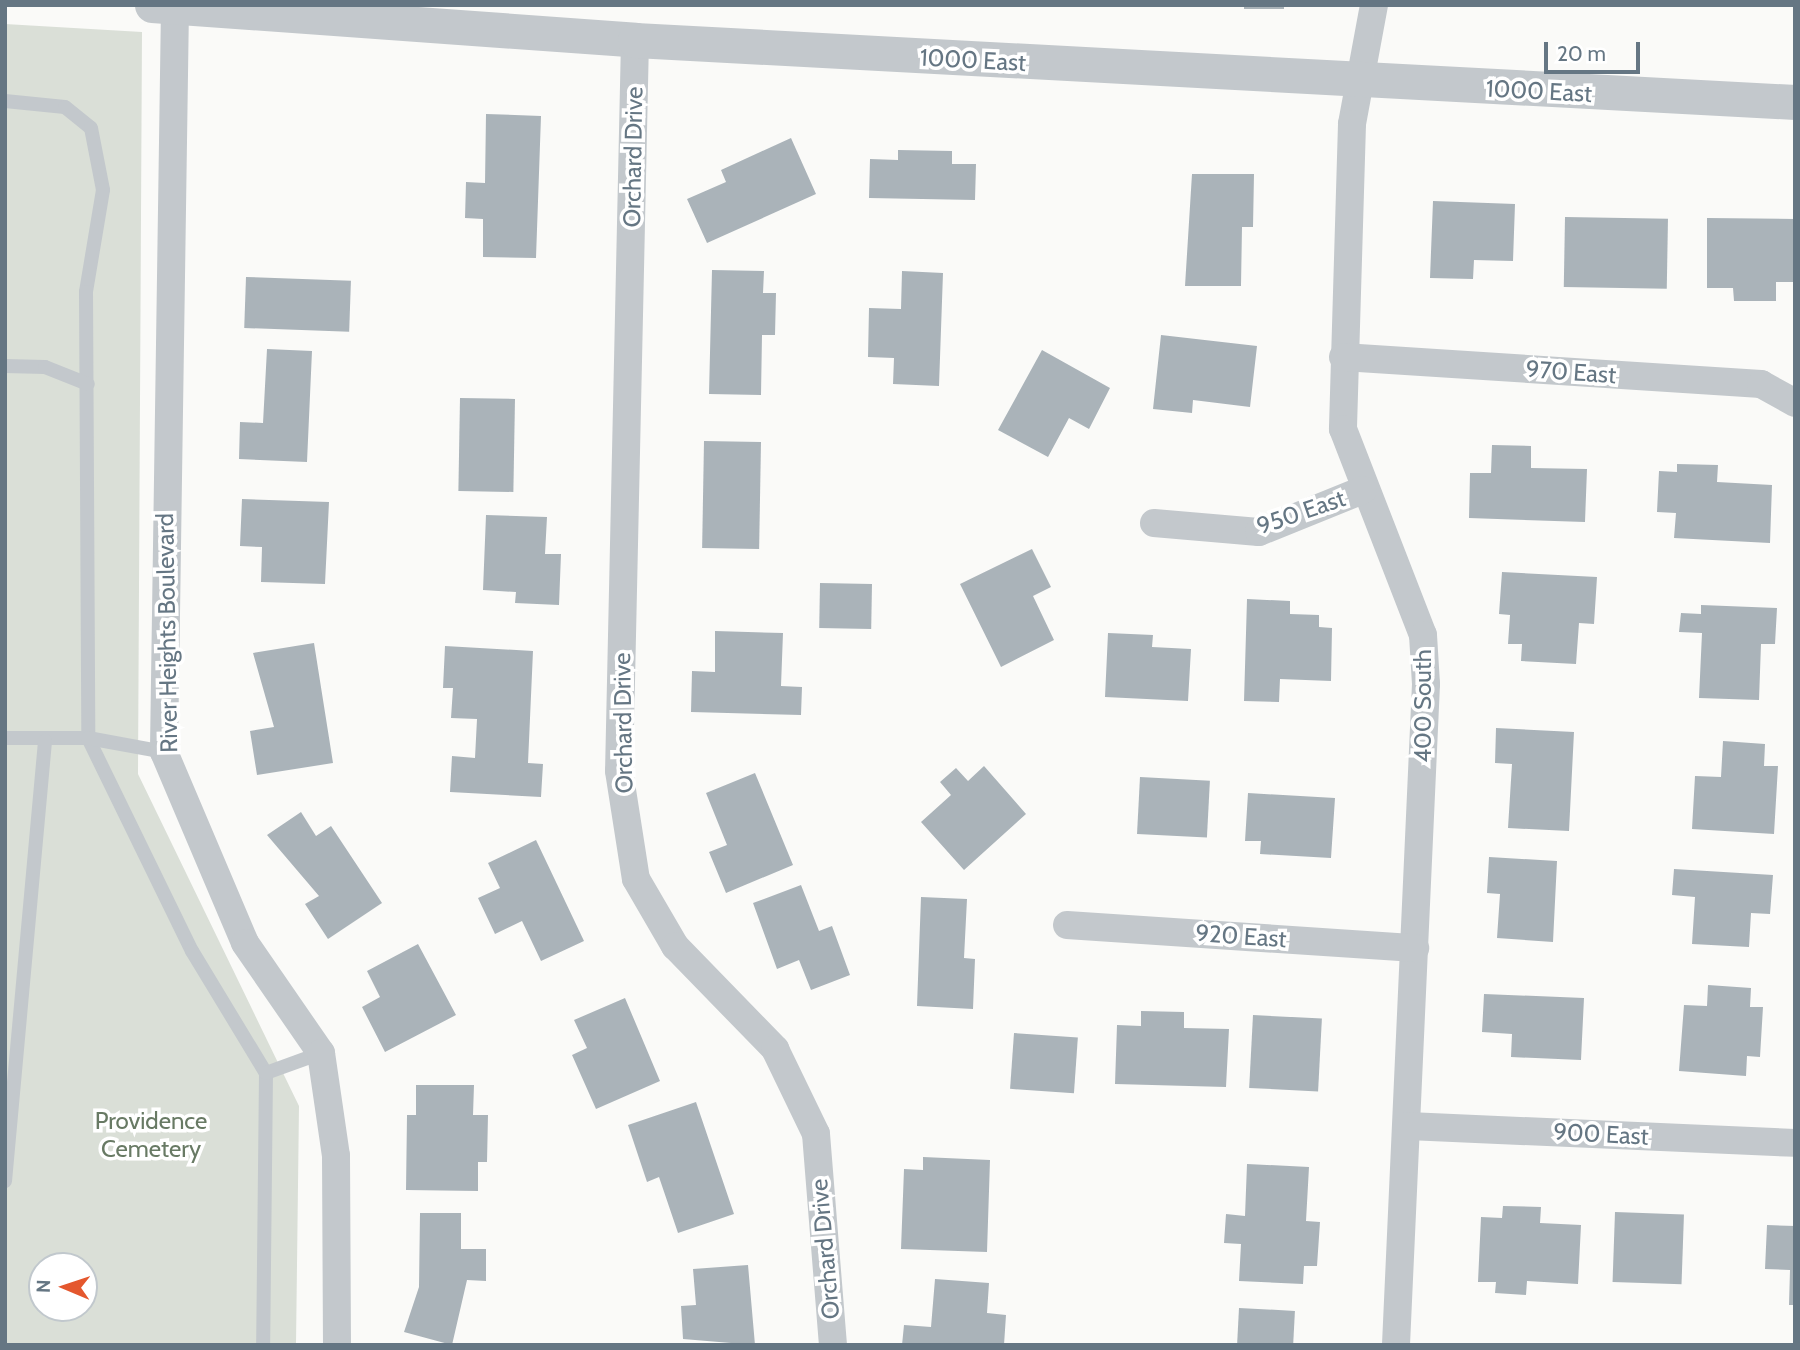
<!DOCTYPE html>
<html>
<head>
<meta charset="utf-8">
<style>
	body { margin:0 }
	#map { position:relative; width:1800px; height:1350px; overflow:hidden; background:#fafaf8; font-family:Cabin,sans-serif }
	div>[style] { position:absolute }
	.green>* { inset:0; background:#dadfd7 }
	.building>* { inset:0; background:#aab3b9; transform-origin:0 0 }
	.service>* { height:14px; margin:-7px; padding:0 7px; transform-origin:7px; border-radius:7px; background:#c3c8cc }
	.minor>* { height:28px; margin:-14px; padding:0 14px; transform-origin:14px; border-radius:14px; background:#c3c8cc }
	.tertiary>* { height:35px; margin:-17.5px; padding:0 17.5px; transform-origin:17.5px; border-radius:17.5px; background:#c3c8cc }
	span { translate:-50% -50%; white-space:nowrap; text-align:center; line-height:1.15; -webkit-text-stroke:7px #fff; paint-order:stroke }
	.street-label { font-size:24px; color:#657683 }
	.park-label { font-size:24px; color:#687a64 }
	.frame { position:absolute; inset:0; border:7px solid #657683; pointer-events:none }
	.north { position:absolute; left:28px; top:1252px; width:70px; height:70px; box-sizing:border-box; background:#fff; border:2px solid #c1c8cd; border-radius:50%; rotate:272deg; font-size:19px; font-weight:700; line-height:28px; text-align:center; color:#657683 }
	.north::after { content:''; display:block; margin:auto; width:24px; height:32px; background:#e4572e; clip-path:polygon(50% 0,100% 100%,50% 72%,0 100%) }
	.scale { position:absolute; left:1544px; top:42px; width:96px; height:32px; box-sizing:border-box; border:4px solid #657683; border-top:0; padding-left:9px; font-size:21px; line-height:24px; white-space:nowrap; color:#657683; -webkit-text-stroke:5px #fff; paint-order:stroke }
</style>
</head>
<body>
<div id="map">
	<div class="green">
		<i style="clip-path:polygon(evenodd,5px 24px,142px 32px,138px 774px,299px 1106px,296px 1345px,5px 1345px,5px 24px,42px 1266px,84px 1266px,84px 1308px,42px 1308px,42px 1266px)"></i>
	</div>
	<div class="building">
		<i style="left:1244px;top:5px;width:40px;height:4px"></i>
		<i style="clip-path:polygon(486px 114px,541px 116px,536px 258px,483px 257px,483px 219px,465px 218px,466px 182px,485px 183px)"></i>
		<i style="clip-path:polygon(791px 138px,816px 194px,707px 243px,687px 199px,726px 182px,721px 170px)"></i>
		<i style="clip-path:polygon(898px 150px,952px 151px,952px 164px,976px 164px,975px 200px,869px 198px,870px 159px,898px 160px)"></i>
		<i style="clip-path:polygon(1192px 174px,1254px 174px,1253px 227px,1242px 227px,1241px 286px,1185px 286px)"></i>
		<i style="clip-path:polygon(1433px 201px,1515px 204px,1513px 261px,1474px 260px,1473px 279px,1430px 278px)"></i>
		<i style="left:1565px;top:217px;width:103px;height:70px;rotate:1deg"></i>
		<i style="clip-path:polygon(1707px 218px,1795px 219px,1795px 282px,1776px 282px,1776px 301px,1734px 301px,1733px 288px,1707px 288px)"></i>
		<i style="clip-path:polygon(712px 270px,764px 271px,763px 293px,776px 293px,775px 335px,762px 335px,761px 395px,709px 394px)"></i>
		<i style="clip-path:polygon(902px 271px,943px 273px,939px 386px,893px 384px,894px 358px,868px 357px,869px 308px,901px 309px)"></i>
		<i style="left:246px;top:277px;width:105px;height:51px;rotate:2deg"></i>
		<i style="clip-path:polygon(1161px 335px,1257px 346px,1250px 407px,1193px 400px,1192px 413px,1153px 409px)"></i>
		<i style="clip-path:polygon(267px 349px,312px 351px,307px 462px,239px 459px,240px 422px,263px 423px)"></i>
		<i style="clip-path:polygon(1042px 350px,1110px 388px,1089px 429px,1069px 418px,1048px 457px,998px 430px)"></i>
		<i style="left:460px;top:398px;width:55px;height:93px;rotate:1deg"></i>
		<i style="left:704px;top:441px;width:57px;height:107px;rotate:1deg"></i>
		<i style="clip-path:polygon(1492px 445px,1531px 446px,1531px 468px,1587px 469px,1585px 522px,1469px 518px,1470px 473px,1491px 473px)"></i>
		<i style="clip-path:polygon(1677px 464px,1718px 465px,1717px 482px,1772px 485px,1770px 543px,1674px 538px,1676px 513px,1657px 512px,1659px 471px,1677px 472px)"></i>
		<i style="clip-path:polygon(242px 499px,329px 502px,325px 584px,261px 582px,262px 547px,240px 546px)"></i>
		<i style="clip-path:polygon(486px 515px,547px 517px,545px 554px,561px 554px,559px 605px,515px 603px,516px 592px,483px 590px)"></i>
		<i style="clip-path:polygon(1032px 549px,1051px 587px,1033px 596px,1054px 640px,1001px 667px,960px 584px)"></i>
		<i style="clip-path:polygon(1502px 572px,1597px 577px,1594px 624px,1579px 623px,1576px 664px,1521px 661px,1522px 644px,1508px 644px,1510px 615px,1499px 614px)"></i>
		<i style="left:820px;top:583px;width:52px;height:45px;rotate:1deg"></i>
		<i style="clip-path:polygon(1247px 599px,1290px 601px,1290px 614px,1319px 615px,1319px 627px,1332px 628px,1331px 681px,1280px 679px,1279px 702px,1244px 701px)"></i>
		<i style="clip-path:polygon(1701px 605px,1777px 608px,1775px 644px,1761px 644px,1759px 700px,1699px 698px,1702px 633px,1679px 632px,1681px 613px,1701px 614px)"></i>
		<i style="clip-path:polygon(715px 631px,783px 633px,781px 686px,802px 687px,801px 715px,691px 712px,692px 671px,715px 672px)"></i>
		<i style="clip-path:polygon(1108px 633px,1153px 635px,1152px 647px,1191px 649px,1188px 701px,1105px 697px)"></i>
		<i style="clip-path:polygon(314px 643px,333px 763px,257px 775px,250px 731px,274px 727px,253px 653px)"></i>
		<i style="clip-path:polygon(445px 646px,533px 651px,528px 763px,543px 764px,541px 797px,450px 792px,452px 756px,475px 758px,477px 719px,451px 718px,453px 688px,443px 688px)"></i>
		<i style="clip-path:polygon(1496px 728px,1574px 732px,1569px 831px,1508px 828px,1512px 764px,1495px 763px)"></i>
		<i style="clip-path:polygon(1723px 741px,1765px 744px,1764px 766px,1778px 766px,1774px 834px,1692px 829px,1695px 776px,1721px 777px)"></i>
		<i style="clip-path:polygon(984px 766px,1026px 814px,964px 870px,921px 822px,951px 795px,940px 782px,956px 768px,968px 781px)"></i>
		<i style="clip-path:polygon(755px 773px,793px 865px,726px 893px,709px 852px,727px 845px,706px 793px)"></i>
		<i style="left:1140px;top:777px;width:70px;height:57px;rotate:3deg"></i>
		<i style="clip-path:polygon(1248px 793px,1335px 798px,1331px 858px,1260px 854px,1261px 841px,1245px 841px)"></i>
		<i style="clip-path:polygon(301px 812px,316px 836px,331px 826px,382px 903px,328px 939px,305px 904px,319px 896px,267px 835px)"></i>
		<i style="clip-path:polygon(536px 840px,584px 941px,541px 961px,522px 921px,495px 934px,478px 898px,500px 888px,488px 863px)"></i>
		<i style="clip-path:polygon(1489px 857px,1557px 861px,1553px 942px,1497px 938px,1500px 894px,1487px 893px)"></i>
		<i style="clip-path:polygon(1674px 869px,1773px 875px,1770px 914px,1751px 913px,1749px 947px,1692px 944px,1695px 897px,1672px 895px)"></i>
		<i style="clip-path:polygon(801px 885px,819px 931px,832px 926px,850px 975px,811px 990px,799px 960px,777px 969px,753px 903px)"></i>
		<i style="clip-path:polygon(921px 897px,967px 899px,964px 958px,975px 959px,973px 1009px,917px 1006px)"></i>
		<i style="clip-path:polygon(418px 944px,456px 1015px,385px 1052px,362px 1007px,380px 997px,367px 971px)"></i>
		<i style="clip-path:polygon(1708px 985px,1751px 988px,1750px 1007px,1763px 1007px,1760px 1057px,1747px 1056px,1746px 1076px,1679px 1071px,1684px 1005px,1707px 1006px)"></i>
		<i style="clip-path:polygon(1484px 994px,1584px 998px,1581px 1060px,1511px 1057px,1512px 1034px,1482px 1032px)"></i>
		<i style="clip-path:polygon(625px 998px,660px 1081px,596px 1109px,572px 1055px,587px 1048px,574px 1020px)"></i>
		<i style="clip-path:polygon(1141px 1011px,1184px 1012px,1184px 1028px,1229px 1029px,1226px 1087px,1115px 1084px,1117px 1025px,1141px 1026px)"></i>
		<i style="left:1253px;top:1015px;width:69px;height:73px;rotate:3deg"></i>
		<i style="left:1014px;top:1033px;width:64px;height:56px;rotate:4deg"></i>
		<i style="clip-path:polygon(416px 1085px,474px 1085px,473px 1115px,488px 1115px,487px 1162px,478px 1162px,478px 1191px,406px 1190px,407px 1115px,416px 1115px)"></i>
		<i style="clip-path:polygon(696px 1102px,734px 1214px,678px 1233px,659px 1177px,647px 1182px,628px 1125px)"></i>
		<i style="clip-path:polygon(923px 1157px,990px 1160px,987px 1252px,901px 1249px,904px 1169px,923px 1170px)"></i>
		<i style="clip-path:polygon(1247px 1164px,1309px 1167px,1306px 1221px,1320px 1222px,1317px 1266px,1304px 1266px,1303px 1284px,1239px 1281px,1241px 1244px,1224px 1243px,1226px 1214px,1245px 1216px)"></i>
		<i style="clip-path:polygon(1503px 1206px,1541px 1207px,1540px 1223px,1581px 1225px,1578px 1284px,1527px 1281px,1526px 1295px,1495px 1293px,1496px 1282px,1478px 1282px,1481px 1217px,1502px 1218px)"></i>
		<i style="left:1615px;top:1212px;width:69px;height:70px;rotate:2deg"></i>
		<i style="clip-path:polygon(420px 1213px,461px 1213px,461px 1249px,486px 1249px,486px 1281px,467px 1280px,452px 1345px,404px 1332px,419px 1287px)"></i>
		<i style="clip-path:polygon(1767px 1225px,1795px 1226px,1795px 1305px,1789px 1305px,1790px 1270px,1765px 1269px)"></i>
		<i style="clip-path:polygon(748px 1265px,755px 1345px,683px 1339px,681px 1306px,696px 1305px,693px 1269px)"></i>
		<i style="clip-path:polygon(935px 1279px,989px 1283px,987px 1313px,1006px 1315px,1004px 1345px,902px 1345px,904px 1325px,931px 1327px)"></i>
		<i style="left:1239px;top:1308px;width:56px;height:37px;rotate:3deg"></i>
	</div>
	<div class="service">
		<i style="left:5px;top:101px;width:60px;rotate:5.7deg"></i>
		<i style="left:65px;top:107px;width:33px;rotate:39deg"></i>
		<i style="left:91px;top:128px;width:63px;rotate:79deg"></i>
		<i style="left:103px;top:190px;width:103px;rotate:99.5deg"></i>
		<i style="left:86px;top:292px;width:446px;rotate:89.7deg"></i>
		<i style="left:88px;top:738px;width:237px;rotate:64deg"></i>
		<i style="left:192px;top:951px;width:143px;rotate:58.8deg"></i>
		<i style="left:266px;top:1073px;width:272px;rotate:90.6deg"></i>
		<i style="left:5px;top:366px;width:40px;rotate:1.4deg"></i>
		<i style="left:45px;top:367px;width:46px;rotate:21.6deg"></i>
		<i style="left:5px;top:738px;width:83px"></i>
		<i style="left:88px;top:738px;width:77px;rotate:10.4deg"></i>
		<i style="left:266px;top:1073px;width:59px;rotate:-20deg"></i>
		<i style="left:5px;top:1181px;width:442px;rotate:-84.8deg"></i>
	</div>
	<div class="minor">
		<i style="left:1374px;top:5px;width:121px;rotate:100.5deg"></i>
		<i style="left:1352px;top:124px;width:305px;rotate:91.7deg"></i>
		<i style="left:1343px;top:429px;width:221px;rotate:68.8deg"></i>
		<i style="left:1423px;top:635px;width:49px;rotate:86.5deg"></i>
		<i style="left:1426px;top:684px;width:662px;rotate:92.6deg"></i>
		<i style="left:175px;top:7px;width:745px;rotate:90.85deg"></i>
		<i style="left:164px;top:752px;width:207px;rotate:67deg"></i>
		<i style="left:245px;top:943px;width:134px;rotate:55.4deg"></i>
		<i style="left:321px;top:1053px;width:104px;rotate:81.7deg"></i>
		<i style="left:336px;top:1156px;width:189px;rotate:89.7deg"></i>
		<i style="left:635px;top:40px;width:731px;rotate:91.25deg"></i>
		<i style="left:619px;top:771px;width:109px;rotate:81.1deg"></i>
		<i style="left:636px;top:879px;width:78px;rotate:59.8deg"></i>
		<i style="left:675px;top:946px;width:144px;rotate:45.8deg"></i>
		<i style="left:775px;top:1049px;width:94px;rotate:64.2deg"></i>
		<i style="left:816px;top:1134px;width:212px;rotate:85.4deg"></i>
		<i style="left:1343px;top:357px;width:419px;rotate:3.7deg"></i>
		<i style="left:1761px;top:384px;width:39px;rotate:29deg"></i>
		<i style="left:1154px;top:523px;width:105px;rotate:4.9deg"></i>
		<i style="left:1259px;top:532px;width:112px;rotate:-22deg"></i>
		<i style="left:1067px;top:925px;width:349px;rotate:3.8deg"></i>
		<i style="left:1408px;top:1126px;width:387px;rotate:2.5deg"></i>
	</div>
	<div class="tertiary">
		<i style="left:152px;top:5px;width:484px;rotate:4.1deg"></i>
		<i style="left:635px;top:40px;width:1162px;rotate:3.06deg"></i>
	</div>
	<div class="street-label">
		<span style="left:973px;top:60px;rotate:3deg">1000 East</span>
		<span style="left:1539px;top:91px;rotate:3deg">1000 East</span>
		<span style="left:633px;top:157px;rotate:-89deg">Orchard Drive</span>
		<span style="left:1571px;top:372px;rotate:4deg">970 East</span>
		<span style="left:1301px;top:512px;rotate:-19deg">950 East</span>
		<span style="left:167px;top:633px;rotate:-91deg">River Heights Boulevard</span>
		<span style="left:1423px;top:706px;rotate:-90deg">400 South</span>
		<span style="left:623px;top:723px;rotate:-91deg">Orchard Drive</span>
		<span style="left:1241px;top:936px;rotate:4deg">920 East</span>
		<span style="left:1601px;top:1134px;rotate:3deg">900 East</span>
		<span style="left:825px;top:1249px;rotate:-95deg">Orchard Drive</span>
	</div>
	<div class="park-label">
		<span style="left:151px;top:1135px">Providence<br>Cemetery</span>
	</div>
	<div class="frame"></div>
	<div class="north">N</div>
	<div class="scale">20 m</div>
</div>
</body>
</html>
